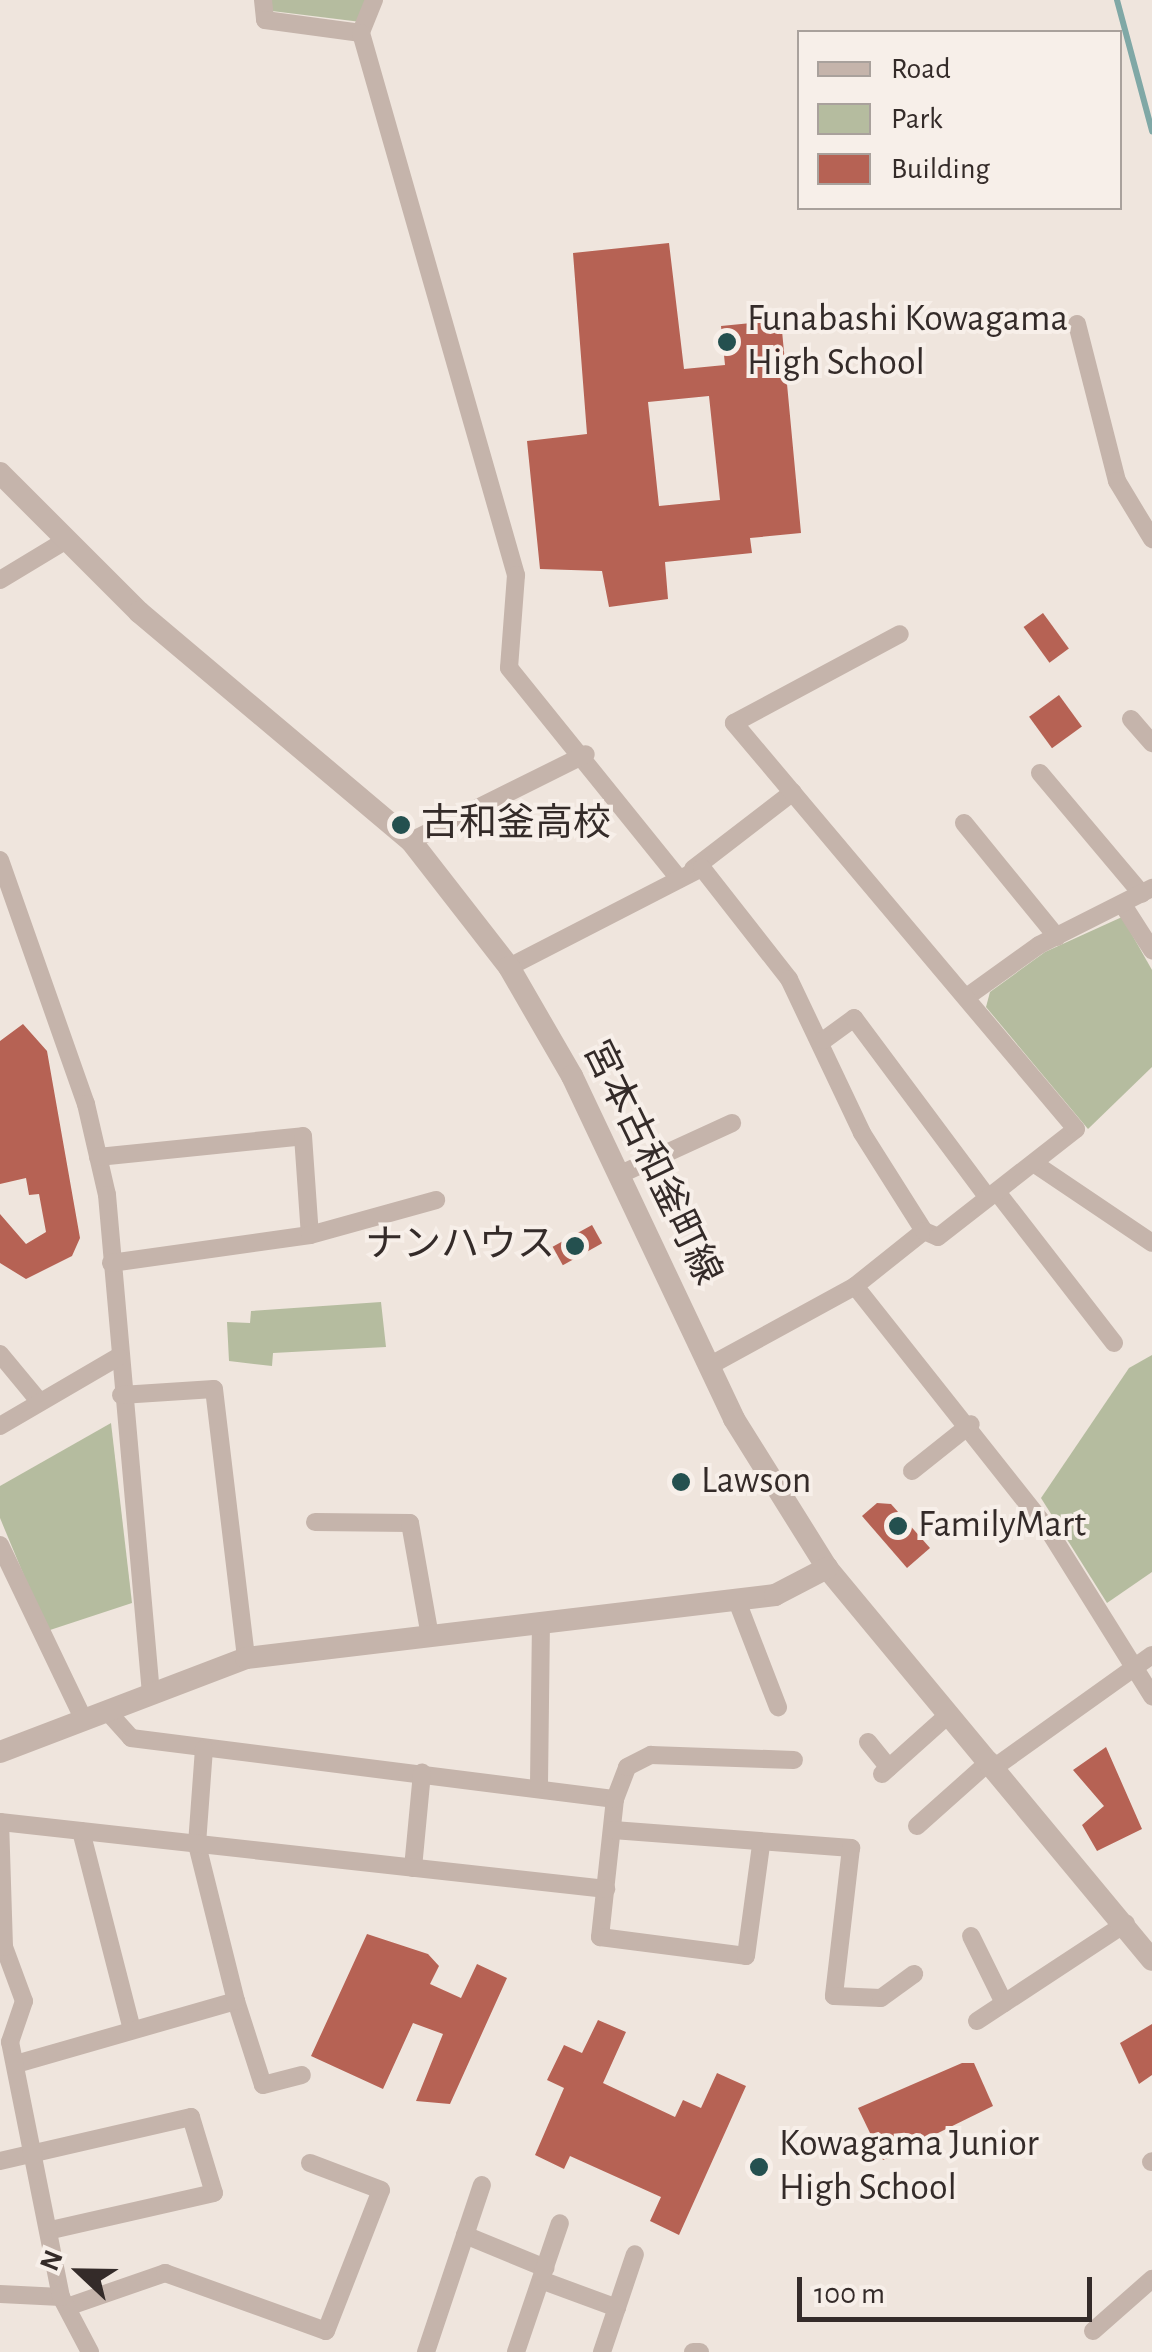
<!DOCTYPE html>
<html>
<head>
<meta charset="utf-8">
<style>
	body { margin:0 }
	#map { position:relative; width:1152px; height:2352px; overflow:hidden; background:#efe5dd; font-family:"Alegreya Sans","Noto Sans JP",sans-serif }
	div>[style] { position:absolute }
	.green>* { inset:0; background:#b5bc9f }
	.stream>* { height:6px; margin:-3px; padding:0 3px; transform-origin:3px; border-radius:3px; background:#80a8a6 }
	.building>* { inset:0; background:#b66254; transform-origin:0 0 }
	.minor>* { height:18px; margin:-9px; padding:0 9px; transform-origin:9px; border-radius:9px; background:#c5b4ab }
	.tertiary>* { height:22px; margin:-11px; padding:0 11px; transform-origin:11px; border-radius:11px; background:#c5b4ab }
	.dots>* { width:28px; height:28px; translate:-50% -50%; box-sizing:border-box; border:5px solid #f7efe9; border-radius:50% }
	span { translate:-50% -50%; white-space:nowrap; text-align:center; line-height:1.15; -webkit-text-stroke:8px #f7efe9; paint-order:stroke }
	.poi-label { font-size:38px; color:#342b29 }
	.left { translate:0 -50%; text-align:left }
	.right { translate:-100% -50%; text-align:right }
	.street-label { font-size:38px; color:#342b29 }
	.legend { position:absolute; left:797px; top:30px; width:325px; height:180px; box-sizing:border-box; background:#f7efe9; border:2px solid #a9a19c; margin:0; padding:12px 18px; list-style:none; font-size:30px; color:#342b29 }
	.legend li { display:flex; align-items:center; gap:20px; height:50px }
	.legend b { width:50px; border:2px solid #a9a19c }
	.north { position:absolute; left:30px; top:2222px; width:100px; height:100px; -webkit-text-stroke:8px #f7efe9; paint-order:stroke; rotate:292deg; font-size:28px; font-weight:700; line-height:40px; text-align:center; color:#342b29 }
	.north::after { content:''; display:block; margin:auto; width:35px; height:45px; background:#342b29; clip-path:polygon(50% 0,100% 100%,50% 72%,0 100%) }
	.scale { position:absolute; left:797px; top:2277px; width:295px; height:45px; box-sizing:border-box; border:5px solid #342b29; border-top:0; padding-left:12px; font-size:30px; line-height:35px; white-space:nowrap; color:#342b29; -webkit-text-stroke:8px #f7efe9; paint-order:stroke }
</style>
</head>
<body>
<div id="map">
	<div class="green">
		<i style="clip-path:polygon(271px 0,369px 0,361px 22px,272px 11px)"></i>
		<i style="clip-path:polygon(1122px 917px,1152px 970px,1152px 1067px,1088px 1129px,986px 1007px,990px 992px,1045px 952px)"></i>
		<i style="clip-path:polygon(381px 1302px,386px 1347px,273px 1353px,272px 1366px,229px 1361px,227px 1322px,250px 1323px,251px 1311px)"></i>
		<i style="clip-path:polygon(1152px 1355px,1152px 1572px,1107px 1603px,1041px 1498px,1129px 1368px)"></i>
		<i style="clip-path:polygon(111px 1423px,132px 1603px,47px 1631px,0 1518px,0 1486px)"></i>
	</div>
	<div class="stream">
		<i style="left:1117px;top:0;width:136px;rotate:75deg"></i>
	</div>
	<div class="building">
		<i style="clip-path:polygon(evenodd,669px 243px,684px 369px,725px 365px,721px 326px,781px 320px,801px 533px,750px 538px,752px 553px,665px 562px,668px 599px,609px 607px,602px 571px,540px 569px,527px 441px,587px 434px,573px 253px,669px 243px,709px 396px,720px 500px,659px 506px,648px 402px,709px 396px)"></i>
		<i style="left:1043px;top:613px;width:44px;height:24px;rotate:54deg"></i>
		<i style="left:1059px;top:695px;width:39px;height:37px;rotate:54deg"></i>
		<i style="clip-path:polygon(23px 1024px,47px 1051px,80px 1238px,72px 1256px,26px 1279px,0 1263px,0 1214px,26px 1244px,46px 1232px,39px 1194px,29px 1195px,26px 1178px,0 1184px,0 1041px)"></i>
		<i style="left:592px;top:1225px;width:21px;height:45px;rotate:61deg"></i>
		<i style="clip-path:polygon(877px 1503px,891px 1504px,930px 1548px,907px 1568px,862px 1516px)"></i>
		<i style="clip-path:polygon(1106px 1747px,1142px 1829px,1097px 1851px,1082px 1825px,1104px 1806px,1073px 1770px)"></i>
		<i style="clip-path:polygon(367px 1934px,428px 1954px,439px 1966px,430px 1984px,461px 1998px,477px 1964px,507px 1978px,450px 2104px,416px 2101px,443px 2034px,413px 2023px,383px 2089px,311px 2056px)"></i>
		<i style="clip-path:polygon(598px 2020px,626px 2032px,603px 2083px,675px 2117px,683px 2100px,701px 2108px,717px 2073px,746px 2086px,679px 2235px,650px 2221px,661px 2197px,570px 2156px,564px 2169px,535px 2155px,564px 2088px,547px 2080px,564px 2045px,582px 2053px)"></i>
		<i style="clip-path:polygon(1152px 2024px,1152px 2075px,1139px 2084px,1120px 2043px)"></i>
		<i style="clip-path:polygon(962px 2063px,974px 2063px,993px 2106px,883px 2160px,858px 2108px)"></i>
	</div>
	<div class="minor">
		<i style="left:263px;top:0;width:20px;rotate:84deg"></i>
		<i style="left:265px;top:20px;width:97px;rotate:7.7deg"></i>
		<i style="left:374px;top:0;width:35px;rotate:112deg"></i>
		<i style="left:361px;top:33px;width:564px;rotate:74.04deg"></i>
		<i style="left:516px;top:575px;width:93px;rotate:94.3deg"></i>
		<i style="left:509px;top:668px;width:271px;rotate:51.1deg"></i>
		<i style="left:1077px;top:324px;width:162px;rotate:75.7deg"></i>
		<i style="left:1117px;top:481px;width:68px;rotate:58.9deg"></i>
		<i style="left:0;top:580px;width:74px;rotate:-31.1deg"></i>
		<i style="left:1131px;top:719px;width:32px;rotate:49deg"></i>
		<i style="left:1040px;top:773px;width:158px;rotate:49.9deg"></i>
		<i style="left:964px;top:823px;width:147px;rotate:50.8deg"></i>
		<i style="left:411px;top:841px;width:195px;rotate:-26.4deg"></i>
		<i style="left:0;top:860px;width:259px;rotate:70.6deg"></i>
		<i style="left:86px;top:1104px;width:93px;rotate:77deg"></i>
		<i style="left:107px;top:1195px;width:501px;rotate:84.96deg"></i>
		<i style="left:693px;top:869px;width:126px;rotate:-37.6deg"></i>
		<i style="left:1123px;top:905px;width:54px;rotate:57.2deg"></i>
		<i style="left:509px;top:967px;width:217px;rotate:-27.2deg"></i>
		<i style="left:702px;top:868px;width:141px;rotate:51.9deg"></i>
		<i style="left:789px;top:979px;width:170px;rotate:64.6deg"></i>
		<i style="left:862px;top:1133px;width:116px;rotate:57.7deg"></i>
		<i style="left:968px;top:996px;width:87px;rotate:-35.7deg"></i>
		<i style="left:1039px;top:945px;width:127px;rotate:-26.8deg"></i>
		<i style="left:824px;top:1040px;width:37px;rotate:-36deg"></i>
		<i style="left:854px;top:1018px;width:224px;rotate:53.3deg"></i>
		<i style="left:98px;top:1157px;width:206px;rotate:-5.8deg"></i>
		<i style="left:303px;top:1136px;width:99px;rotate:86deg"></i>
		<i style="left:1035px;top:1164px;width:141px;rotate:34deg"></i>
		<i style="left:623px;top:1173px;width:120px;rotate:-24.6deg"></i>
		<i style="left:997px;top:1192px;width:191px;rotate:52.2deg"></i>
		<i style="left:111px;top:1263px;width:201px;rotate:-8deg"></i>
		<i style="left:310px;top:1235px;width:131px;rotate:-15.5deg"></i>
		<i style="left:855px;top:1286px;width:313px;rotate:51.6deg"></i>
		<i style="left:1049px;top:1531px;width:195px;rotate:58deg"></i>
		<i style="left:0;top:1354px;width:61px;rotate:50.3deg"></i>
		<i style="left:709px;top:1366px;width:166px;rotate:-28.7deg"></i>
		<i style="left:855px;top:1286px;width:88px;rotate:-38.6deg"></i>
		<i style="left:924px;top:1231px;width:15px;rotate:23deg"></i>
		<i style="left:938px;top:1237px;width:175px;rotate:-38deg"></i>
		<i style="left:1076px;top:1129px;width:531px;rotate:-130.11deg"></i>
		<i style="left:734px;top:723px;width:188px;rotate:-28.2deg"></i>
		<i style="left:121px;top:1395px;width:93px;rotate:-3.7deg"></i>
		<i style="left:214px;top:1389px;width:271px;rotate:83.2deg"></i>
		<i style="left:0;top:1426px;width:137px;rotate:-30.3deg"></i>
		<i style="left:912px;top:1471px;width:75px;rotate:-38.5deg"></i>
		<i style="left:315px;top:1522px;width:95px;rotate:0.6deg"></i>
		<i style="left:410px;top:1523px;width:115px;rotate:80deg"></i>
		<i style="left:0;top:1545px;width:194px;rotate:64.4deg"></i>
		<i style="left:737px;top:1601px;width:114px;rotate:68.9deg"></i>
		<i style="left:107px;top:1711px;width:36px;rotate:48deg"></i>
		<i style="left:131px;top:1738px;width:488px;rotate:7.2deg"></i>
		<i style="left:615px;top:1799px;width:139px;rotate:96.2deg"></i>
		<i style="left:600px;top:1937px;width:147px;rotate:7.4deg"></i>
		<i style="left:746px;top:1956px;width:112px;rotate:-82.3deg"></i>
		<i style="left:868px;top:1742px;width:33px;rotate:51deg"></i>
		<i style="left:995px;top:1767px;width:193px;rotate:-35.5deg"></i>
		<i style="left:882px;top:1774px;width:90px;rotate:-41.8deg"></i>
		<i style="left:539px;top:1784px;width:162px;rotate:-89.3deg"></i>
		<i style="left:615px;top:1799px;width:34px;rotate:-69deg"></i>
		<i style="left:627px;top:1767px;width:27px;rotate:-27deg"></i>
		<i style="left:651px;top:1755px;width:143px;rotate:2deg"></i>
		<i style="left:917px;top:1826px;width:98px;rotate:-41.7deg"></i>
		<i style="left:613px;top:1830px;width:239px;rotate:4.3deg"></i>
		<i style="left:851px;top:1848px;width:149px;rotate:96.6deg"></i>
		<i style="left:834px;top:1996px;width:47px;rotate:2.4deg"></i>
		<i style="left:881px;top:1998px;width:41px;rotate:-36deg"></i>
		<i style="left:81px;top:1831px;width:205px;rotate:75.6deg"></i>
		<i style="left:413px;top:1868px;width:96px;rotate:-84.6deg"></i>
		<i style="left:971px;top:1936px;width:75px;rotate:63.8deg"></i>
		<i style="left:236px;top:2001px;width:88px;rotate:72.2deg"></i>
		<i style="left:263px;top:2085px;width:40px;rotate:-14.4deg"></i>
		<i style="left:977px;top:2021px;width:178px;rotate:-33.3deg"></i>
		<i style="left:16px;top:2064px;width:229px;rotate:-16deg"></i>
		<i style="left:236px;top:2001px;width:162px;rotate:-104deg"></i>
		<i style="left:197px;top:1844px;width:95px;rotate:-85.8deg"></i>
		<i style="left:0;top:2161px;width:196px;rotate:-13deg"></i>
		<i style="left:191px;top:2117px;width:79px;rotate:73.2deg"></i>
		<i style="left:214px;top:2193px;width:163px;rotate:167.2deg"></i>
		<i style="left:1151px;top:2162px;width:1px;rotate:-45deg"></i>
		<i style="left:465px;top:2235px;width:87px;rotate:22.4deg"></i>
		<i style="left:541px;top:2280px;width:81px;rotate:20.2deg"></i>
		<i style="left:0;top:2294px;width:61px;rotate:2.8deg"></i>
		<i style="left:67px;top:2307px;width:104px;rotate:-19.1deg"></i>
		<i style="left:165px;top:2273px;width:171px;rotate:19.8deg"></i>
		<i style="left:326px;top:2331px;width:151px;rotate:-68.7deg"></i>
		<i style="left:381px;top:2190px;width:76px;rotate:-159.2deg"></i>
		<i style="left:1093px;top:2331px;width:79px;rotate:-41.4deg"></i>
		<i style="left:90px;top:2352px;width:62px;rotate:-117.8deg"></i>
		<i style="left:61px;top:2297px;width:260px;rotate:-101.3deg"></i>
		<i style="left:10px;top:2042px;width:43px;rotate:-71.1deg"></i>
		<i style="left:24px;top:2001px;width:58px;rotate:-110.3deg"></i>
		<i style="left:4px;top:1947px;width:125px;rotate:-91.8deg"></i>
		<i style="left:0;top:1822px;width:610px;rotate:6.31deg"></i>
		<i style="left:426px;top:2352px;width:176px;rotate:-71.5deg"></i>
		<i style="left:516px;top:2352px;width:136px;rotate:-71.2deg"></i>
		<i style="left:602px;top:2352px;width:103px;rotate:-71.4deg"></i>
		<i style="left:693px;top:2352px;width:7px"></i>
	</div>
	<div class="tertiary">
		<i style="left:0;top:473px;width:197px;rotate:45deg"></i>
		<i style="left:139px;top:612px;width:356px;rotate:40.1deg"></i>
		<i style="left:411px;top:841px;width:160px;rotate:52.1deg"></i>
		<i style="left:509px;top:967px;width:126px;rotate:60deg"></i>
		<i style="left:572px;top:1076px;width:379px;rotate:64.7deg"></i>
		<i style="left:734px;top:1419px;width:176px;rotate:58deg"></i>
		<i style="left:827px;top:1568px;width:509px;rotate:50.34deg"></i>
		<i style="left:0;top:1752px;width:263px;rotate:-20.9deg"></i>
		<i style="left:246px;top:1658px;width:533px;rotate:-6.79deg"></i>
		<i style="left:775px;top:1595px;width:59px;rotate:-27.4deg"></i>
	</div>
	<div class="dots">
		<i style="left:727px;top:342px;background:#24504f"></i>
		<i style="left:401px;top:825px;background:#24504f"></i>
		<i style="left:575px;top:1246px;background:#24504f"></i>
		<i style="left:681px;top:1482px;background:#24504f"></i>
		<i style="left:898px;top:1526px;background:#24504f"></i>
		<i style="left:759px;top:2167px;background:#24504f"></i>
	</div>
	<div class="poi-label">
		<span class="left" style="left:747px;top:342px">Funabashi Kowagama<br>High School</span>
		<span class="left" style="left:421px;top:825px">古和釜高校</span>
		<span class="right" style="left:555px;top:1246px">ナンハウス</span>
		<span class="left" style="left:701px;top:1482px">Lawson</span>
		<span class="left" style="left:918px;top:1526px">FamilyMart</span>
		<span class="left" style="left:779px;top:2167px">Kowagama Junior<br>High School</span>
	</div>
	<div class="street-label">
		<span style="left:651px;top:1163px;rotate:64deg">宮本古和釜町線</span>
	</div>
	<ul class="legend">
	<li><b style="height:12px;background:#c5b4ab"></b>Road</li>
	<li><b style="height:28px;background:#b5bc9f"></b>Park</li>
	<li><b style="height:28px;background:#b66254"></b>Building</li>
	</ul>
	<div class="north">N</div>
	<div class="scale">100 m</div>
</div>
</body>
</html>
